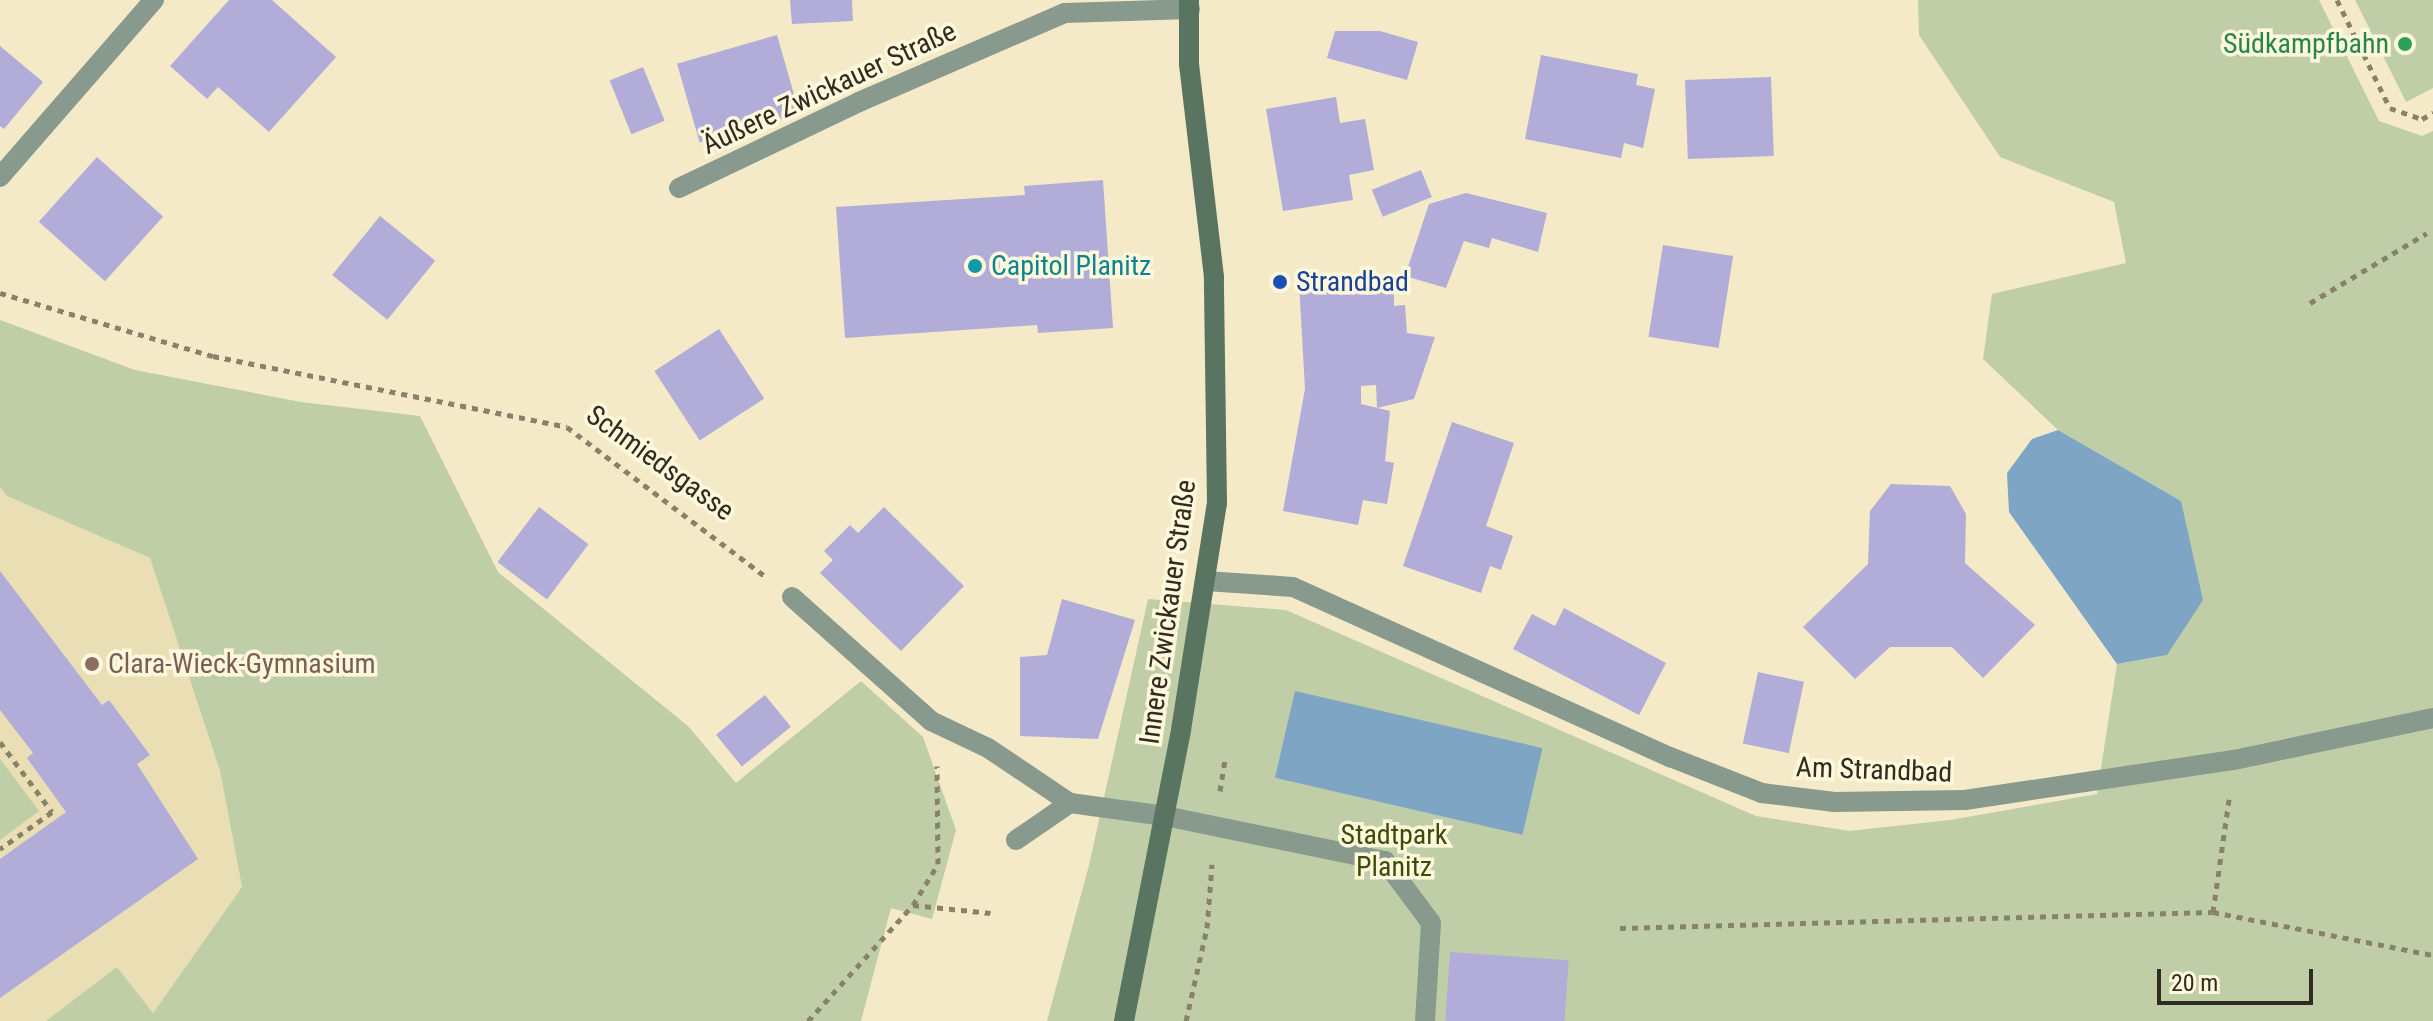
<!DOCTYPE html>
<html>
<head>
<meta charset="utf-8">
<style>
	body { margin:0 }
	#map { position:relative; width:2433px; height:1021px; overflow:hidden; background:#f4eac8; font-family:"Roboto Condensed",sans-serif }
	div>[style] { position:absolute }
	.built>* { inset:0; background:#e9deb4 }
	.green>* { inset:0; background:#c0cea7 }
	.water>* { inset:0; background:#7ea5c3; transform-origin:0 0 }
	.building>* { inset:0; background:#b1add8; transform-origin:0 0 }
	.path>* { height:5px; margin-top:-2.5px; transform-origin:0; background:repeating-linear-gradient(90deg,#88826b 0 6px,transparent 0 12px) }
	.lane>* { height:20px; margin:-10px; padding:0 10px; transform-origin:10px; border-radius:10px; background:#889a8d }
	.street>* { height:20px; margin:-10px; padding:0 10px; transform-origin:10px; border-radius:10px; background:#889a8d }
	.secondary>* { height:20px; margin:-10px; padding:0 10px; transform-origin:10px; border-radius:10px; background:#5a7462 }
	.dots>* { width:22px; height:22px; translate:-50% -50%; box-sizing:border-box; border:4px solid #fff8dc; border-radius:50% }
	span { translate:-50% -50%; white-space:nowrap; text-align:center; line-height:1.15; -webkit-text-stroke:7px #fff8dc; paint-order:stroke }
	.leisure-label { font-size:28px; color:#27864d }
	.right { translate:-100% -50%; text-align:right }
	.street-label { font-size:28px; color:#302c1f }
	.culture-label { font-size:28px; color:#0d838f }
	.left { translate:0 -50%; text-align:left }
	.transit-label { font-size:28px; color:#164399 }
	.education-label { font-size:28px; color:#785e54 }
	.park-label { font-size:28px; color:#3a4c08 }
	.scale { position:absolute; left:2157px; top:969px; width:156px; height:36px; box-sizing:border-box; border:4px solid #302c1f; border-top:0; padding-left:10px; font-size:24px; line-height:28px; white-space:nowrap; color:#302c1f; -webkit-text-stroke:6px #fff8dc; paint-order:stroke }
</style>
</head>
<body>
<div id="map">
	<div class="built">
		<i style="clip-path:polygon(0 487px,7px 496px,150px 558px,220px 771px,242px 887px,147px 1021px,0 1021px)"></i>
	</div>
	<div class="green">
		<i style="clip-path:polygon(1918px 0,2319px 0,2379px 121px,2422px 136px,2433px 131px,2433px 1021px,1047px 1021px,1089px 865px,1148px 599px,1286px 610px,1756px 816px,1849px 831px,1950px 820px,2097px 794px,2117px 664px,2167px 655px,2181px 501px,2058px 430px,1983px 359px,1992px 294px,2126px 263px,2114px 202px,2000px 157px,1919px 35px)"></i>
		<i style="clip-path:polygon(2355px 0,2433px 0,2433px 88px,2406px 102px)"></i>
		<i style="clip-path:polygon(0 320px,135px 370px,301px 402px,420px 416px,498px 572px,688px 726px,736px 783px,861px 681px,923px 737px,956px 830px,932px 919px,891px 908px,861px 1021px,46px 1021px,117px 967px,153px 1013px,242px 887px,220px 771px,150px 558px,7px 496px,0 487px)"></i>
		<i style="clip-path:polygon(0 759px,39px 811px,0 840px)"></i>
	</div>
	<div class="water">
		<i style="clip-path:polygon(2058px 430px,2181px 501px,2203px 600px,2167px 655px,2117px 664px,2009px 512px,2007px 473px,2032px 439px)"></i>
		<i style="left:1295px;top:691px;width:254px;height:89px;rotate:13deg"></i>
	</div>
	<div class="building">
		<i style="clip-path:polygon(229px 0,272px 0,336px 57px,269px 132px,218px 87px,207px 99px,170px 66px)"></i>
		<i style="clip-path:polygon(790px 0,852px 0,853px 21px,792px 24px)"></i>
		<i style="clip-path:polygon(1335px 31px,1380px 31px,1418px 42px,1407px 80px,1327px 58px)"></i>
		<i style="left:777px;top:35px;width:82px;height:104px;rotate:74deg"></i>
		<i style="clip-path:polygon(0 46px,43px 82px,4px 129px,0 126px)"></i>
		<i style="clip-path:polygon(1541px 55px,1638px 74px,1636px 85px,1655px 89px,1643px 148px,1624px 143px,1621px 158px,1525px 139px)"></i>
		<i style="left:643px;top:67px;width:58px;height:36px;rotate:68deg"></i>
		<i style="left:1771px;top:77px;width:79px;height:86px;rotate:88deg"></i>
		<i style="clip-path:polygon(1336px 97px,1340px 123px,1365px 119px,1374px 170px,1349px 175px,1353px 200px,1283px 211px,1266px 109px)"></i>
		<i style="left:97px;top:157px;width:89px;height:87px;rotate:42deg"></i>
		<i style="left:1421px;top:170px;width:29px;height:53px;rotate:68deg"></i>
		<i style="clip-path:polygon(1103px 180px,1113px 328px,1038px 333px,1037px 325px,845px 338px,836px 207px,1025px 195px,1024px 186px)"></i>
		<i style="clip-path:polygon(1466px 193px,1547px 213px,1538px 252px,1492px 238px,1489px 248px,1464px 241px,1446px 288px,1405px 276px,1429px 204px)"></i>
		<i style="left:380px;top:216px;width:71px;height:76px;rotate:39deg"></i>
		<i style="left:1663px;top:245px;width:71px;height:93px;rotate:9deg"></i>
		<i style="clip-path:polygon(1381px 280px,1381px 292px,1394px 291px,1394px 306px,1405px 305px,1407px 333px,1435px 337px,1414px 399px,1377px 408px,1376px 385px,1361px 386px,1361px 404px,1390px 411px,1385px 461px,1394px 463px,1387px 504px,1363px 500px,1358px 525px,1283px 511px,1305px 389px,1299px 283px)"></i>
		<i style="left:719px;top:329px;width:83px;height:77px;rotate:57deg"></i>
		<i style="clip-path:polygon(1452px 422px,1514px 443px,1486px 526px,1513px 536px,1501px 570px,1490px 566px,1481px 593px,1403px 566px)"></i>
		<i style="clip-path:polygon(1891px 484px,1950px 486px,1966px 514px,1965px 563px,2035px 625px,1983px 678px,1952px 647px,1890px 647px,1855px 679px,1803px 627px,1868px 564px,1870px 511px)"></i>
		<i style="left:539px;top:507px;width:62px;height:69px;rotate:37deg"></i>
		<i style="clip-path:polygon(884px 507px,964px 586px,901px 651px,820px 573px,833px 560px,824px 551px,850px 525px,858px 533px)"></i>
		<i style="clip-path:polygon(0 571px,102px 705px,109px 700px,150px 755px,137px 764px,198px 859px,0 998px,0 859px,66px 812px,27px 758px,33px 753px,0 710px)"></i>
		<i style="clip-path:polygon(1062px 599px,1135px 620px,1098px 739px,1020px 736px,1020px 657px,1047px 655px)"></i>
		<i style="clip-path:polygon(1564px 608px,1666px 663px,1639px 715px,1513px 649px,1532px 614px,1555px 626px)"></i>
		<i style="left:1758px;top:672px;width:47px;height:73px;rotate:12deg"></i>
		<i style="left:765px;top:695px;width:41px;height:63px;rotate:51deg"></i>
		<i style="left:1450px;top:952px;width:119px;height:69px;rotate:4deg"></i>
	</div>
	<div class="path">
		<i style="left:2337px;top:0;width:120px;rotate:63.9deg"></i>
		<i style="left:2390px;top:108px;width:34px;rotate:19deg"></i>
		<i style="left:2422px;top:119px;width:13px;rotate:-29deg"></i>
		<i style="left:0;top:293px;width:222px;rotate:16.5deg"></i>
		<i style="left:213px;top:356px;width:361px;rotate:11.3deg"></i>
		<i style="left:567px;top:427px;width:248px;rotate:37deg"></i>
		<i style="left:2310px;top:303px;width:136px;rotate:-30.9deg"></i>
		<i style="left:0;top:742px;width:87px;rotate:53.4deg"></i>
		<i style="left:52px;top:812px;width:64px;rotate:144.6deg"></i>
		<i style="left:1220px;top:791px;width:30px;rotate:-81deg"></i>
		<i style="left:913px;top:905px;width:48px;rotate:-58.6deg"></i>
		<i style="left:938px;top:864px;width:98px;rotate:-90.6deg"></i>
		<i style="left:2213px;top:912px;width:114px;rotate:-81.9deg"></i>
		<i style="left:1620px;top:928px;width:593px;rotate:-1.55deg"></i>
		<i style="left:2213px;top:912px;width:224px;rotate:11.1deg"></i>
		<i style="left:808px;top:1021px;width:156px;rotate:-47.8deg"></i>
		<i style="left:913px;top:905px;width:78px;rotate:5.9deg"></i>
		<i style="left:1186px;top:1021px;width:95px;rotate:-77.3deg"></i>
		<i style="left:1207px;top:928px;width:64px;rotate:-85.5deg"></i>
	</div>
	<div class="lane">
		<i style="left:0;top:177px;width:235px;rotate:-49deg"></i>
		<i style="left:679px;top:188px;width:199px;rotate:-25.5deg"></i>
		<i style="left:859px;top:102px;width:224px;rotate:-23.4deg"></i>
		<i style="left:1065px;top:13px;width:125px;rotate:-1.8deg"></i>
		<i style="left:1165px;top:816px;width:225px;rotate:11.6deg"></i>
		<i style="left:1385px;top:861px;width:77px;rotate:53.4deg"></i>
		<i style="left:1431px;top:923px;width:98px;rotate:93.5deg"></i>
		<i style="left:1016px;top:840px;width:65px;rotate:-34.4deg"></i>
	</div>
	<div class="street">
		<i style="left:1206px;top:581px;width:87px;rotate:3.9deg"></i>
		<i style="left:1293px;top:587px;width:414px;rotate:24.3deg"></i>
		<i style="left:1670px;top:757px;width:99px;rotate:21.4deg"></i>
		<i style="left:1762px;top:793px;width:73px;rotate:7.1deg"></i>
		<i style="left:1834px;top:802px;width:131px;rotate:-0.9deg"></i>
		<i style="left:1965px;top:800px;width:272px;rotate:-8.5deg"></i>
		<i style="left:2234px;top:760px;width:203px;rotate:-11.9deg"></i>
		<i style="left:792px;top:597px;width:186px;rotate:41.7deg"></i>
		<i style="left:931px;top:721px;width:63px;rotate:25.3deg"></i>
		<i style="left:988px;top:748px;width:99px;rotate:33.9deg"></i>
		<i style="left:1070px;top:803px;width:96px;rotate:7.8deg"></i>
	</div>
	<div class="secondary">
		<i style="left:1124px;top:1021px;width:297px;rotate:-78.9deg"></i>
		<i style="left:1181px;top:730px;width:230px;rotate:-81deg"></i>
		<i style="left:1217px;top:503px;width:226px;rotate:-90.8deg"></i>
		<i style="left:1214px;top:277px;width:215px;rotate:-96.7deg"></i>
		<i style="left:1189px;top:63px;width:63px;rotate:-90deg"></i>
	</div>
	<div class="dots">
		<i style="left:2405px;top:44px;background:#2e9e5b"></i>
		<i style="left:975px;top:266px;background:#0f9aa8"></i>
		<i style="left:1280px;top:282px;background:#1a4fb4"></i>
		<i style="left:92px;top:664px;background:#8d6e63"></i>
	</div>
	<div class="leisure-label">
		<span class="right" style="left:2389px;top:44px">Südkampfbahn</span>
	</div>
	<div class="street-label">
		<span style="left:829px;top:88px;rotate:-25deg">Äußere Zwickauer Straße</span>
		<span style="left:660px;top:463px;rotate:36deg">Schmiedsgasse</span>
		<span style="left:1168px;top:612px;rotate:-82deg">Innere Zwickauer Straße</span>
		<span style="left:1874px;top:770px;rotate:2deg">Am Strandbad</span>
	</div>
	<div class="culture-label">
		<span class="left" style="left:991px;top:266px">Capitol Planitz</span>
	</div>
	<div class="transit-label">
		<span class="left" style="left:1296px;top:282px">Strandbad</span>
	</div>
	<div class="education-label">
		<span class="left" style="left:108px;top:664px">Clara-Wieck-Gymnasium</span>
	</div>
	<div class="park-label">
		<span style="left:1394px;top:851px">Stadtpark<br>Planitz</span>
	</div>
	<div class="scale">20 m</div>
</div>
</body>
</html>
